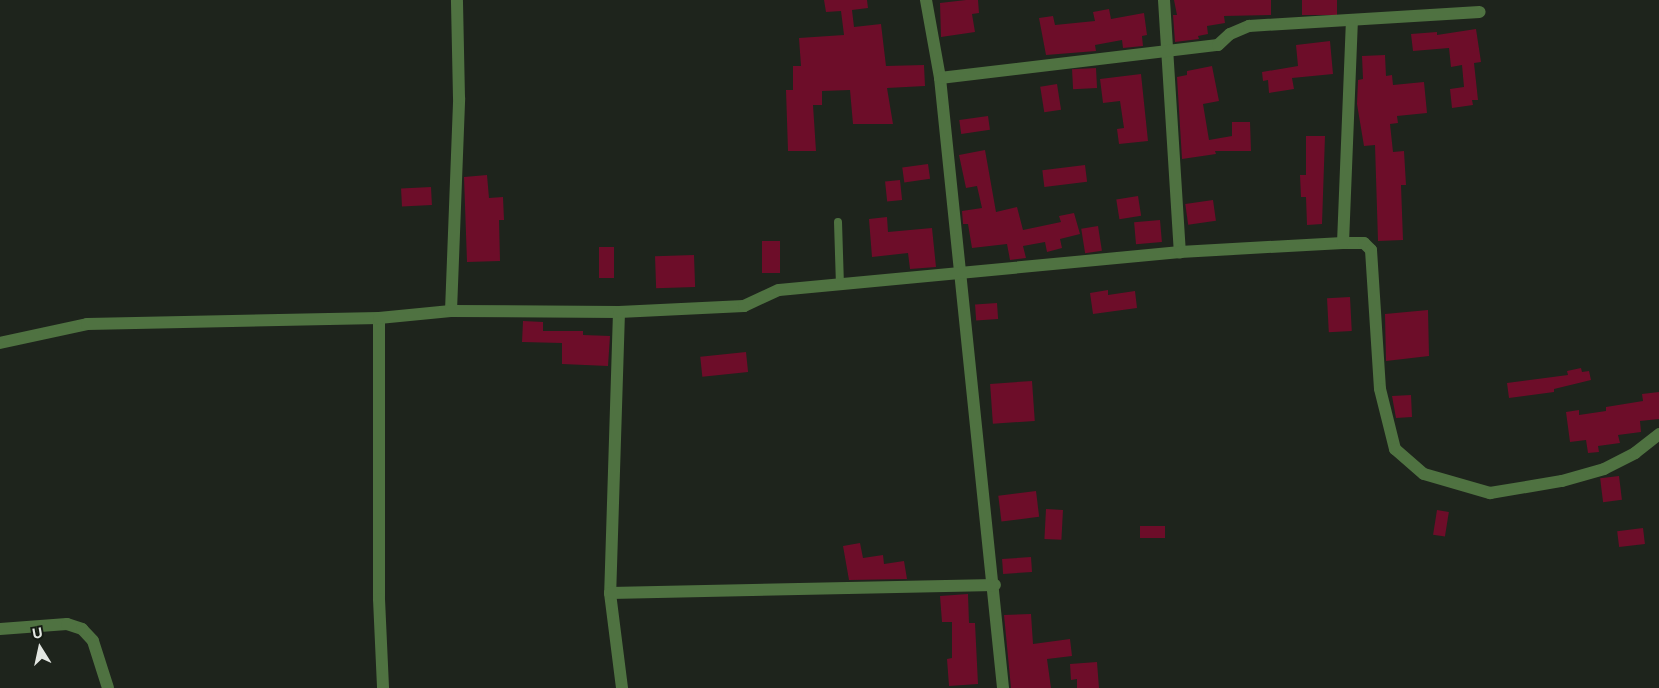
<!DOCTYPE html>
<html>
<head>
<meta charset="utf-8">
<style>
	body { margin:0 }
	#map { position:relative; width:1659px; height:688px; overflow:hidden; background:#1e241c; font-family:Inter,sans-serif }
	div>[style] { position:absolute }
	.building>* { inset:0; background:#6d0d29; transform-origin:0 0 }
	.service>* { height:8px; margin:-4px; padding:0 4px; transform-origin:4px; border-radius:4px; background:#4f7241 }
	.minor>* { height:12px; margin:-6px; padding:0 6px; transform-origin:6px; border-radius:6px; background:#4f7241 }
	span { translate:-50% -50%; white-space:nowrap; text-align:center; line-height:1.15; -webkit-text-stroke:4.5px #151b13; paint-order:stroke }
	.north { position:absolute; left:15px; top:623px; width:50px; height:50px; -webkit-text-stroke:4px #151b13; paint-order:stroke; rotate:350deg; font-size:14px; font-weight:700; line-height:20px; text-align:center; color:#e3e7e2 }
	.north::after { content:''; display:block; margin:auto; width:18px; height:22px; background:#e3e7e2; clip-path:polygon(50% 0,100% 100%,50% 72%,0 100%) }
</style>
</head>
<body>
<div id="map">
	<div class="building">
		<i style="clip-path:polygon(824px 0,867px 0,868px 8px,852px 10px,854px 27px,881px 24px,886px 66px,924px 65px,925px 86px,887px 88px,893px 124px,853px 124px,850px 90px,822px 91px,822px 105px,813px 105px,816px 151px,788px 151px,786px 90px,793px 90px,793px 66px,801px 66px,799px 38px,844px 35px,841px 11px,826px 12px)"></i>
		<i style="clip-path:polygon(966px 0,978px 0,979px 13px,972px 14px,975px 32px,941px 37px,940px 3px)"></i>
		<i style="clip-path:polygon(1174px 0,1271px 0,1271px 15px,1224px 16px,1225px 23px,1207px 26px,1208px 34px,1198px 36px,1199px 39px,1175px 42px,1173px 15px,1177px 15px)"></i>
		<i style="left:1302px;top:0;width:35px;height:15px"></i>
		<i style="clip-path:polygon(1109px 9px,1111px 19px,1144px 13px,1147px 35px,1142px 36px,1143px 46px,1123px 48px,1122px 40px,1095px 45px,1096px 51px,1046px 55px,1039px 18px,1053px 16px,1055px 25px,1095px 21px,1093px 12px)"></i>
		<i style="clip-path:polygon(1476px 29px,1481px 62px,1474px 63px,1478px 100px,1472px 100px,1473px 105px,1452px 108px,1450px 89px,1464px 87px,1462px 65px,1451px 67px,1449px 48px,1413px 51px,1411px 34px,1437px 32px,1437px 35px)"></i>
		<i style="clip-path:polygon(1330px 41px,1333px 74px,1292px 78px,1294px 89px,1269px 93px,1268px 80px,1263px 81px,1262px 72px,1298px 66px,1296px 45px)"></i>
		<i style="clip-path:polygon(1385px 55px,1386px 76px,1392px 75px,1393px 85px,1424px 82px,1427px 113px,1397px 116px,1398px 123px,1390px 124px,1393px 152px,1404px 151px,1406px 185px,1401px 185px,1403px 240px,1378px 241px,1375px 145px,1364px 146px,1357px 104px,1358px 80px,1363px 79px,1362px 56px)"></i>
		<i style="clip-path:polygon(1212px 66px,1219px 101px,1203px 104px,1209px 140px,1232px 136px,1232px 122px,1250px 122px,1251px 151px,1215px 151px,1216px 154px,1182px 159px,1177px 77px,1187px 75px,1187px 71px)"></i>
		<i style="left:1096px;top:68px;width:20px;height:24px;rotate:87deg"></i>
		<i style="clip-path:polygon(1141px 74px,1148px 141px,1119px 144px,1117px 129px,1124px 128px,1120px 101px,1103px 103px,1100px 79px)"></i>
		<i style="left:1057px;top:84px;width:26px;height:17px;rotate:81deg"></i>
		<i style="left:988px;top:116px;width:14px;height:29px;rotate:82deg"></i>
		<i style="clip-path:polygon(1306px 136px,1325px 136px,1322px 224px,1307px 225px,1306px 197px,1301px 197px,1300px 175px,1306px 175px)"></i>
		<i style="clip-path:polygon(985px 150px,996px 212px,1017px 207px,1023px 230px,1061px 222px,1059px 216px,1074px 213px,1080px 234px,1060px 239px,1062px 248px,1047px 252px,1045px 242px,1023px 246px,1026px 258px,1010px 260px,1007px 244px,972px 248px,968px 224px,963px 224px,962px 211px,982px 208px,977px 186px,966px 188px,959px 155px)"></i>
		<i style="left:928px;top:164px;width:15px;height:26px;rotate:82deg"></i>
		<i style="left:1085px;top:165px;width:17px;height:43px;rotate:83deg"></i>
		<i style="clip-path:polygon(487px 175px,489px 198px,503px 197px,504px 220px,499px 220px,500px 261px,467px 262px,464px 177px)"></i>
		<i style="left:900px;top:180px;width:20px;height:15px;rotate:84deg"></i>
		<i style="left:431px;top:187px;width:18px;height:30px;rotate:87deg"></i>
		<i style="left:1138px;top:196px;width:20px;height:22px;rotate:81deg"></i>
		<i style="left:1213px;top:200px;width:21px;height:28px;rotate:82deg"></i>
		<i style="clip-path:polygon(887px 217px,888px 232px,932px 228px,936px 267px,910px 269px,908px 253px,872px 257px,869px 219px)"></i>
		<i style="left:1160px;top:220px;width:22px;height:26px;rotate:85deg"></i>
		<i style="left:1098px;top:226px;width:25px;height:17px;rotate:81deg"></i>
		<i style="left:762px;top:241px;width:18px;height:32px"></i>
		<i style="left:599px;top:247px;width:15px;height:31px"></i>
		<i style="left:694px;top:255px;width:32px;height:39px;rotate:88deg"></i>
		<i style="clip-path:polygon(1108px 290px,1108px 295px,1135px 291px,1137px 308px,1093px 314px,1090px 293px)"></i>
		<i style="left:1350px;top:297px;width:34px;height:23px;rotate:87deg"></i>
		<i style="left:997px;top:303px;width:16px;height:22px;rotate:86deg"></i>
		<i style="clip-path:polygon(1428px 310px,1429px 356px,1386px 361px,1385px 314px)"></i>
		<i style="clip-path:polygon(523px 321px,543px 322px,543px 331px,583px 331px,583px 335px,610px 336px,608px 366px,562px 364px,562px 343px,522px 342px)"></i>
		<i style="left:746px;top:352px;width:20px;height:46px;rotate:84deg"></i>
		<i style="clip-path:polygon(1581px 368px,1582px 372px,1589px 371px,1591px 380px,1554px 389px,1554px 392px,1509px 398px,1507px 383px,1568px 375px,1567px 371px)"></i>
		<i style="left:1032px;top:381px;width:40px;height:42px;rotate:86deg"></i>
		<i style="clip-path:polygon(1659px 392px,1659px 419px,1640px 421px,1641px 432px,1618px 435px,1620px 443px,1598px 446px,1599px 452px,1588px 453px,1586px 440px,1570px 442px,1566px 412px,1579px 410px,1579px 415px,1606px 411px,1606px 407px,1643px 401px,1642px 394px)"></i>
		<i style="clip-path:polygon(1411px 395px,1412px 417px,1396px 418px,1392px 396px)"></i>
		<i style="left:1619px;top:476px;width:24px;height:19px;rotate:83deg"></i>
		<i style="left:1036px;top:491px;width:26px;height:38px;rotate:83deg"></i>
		<i style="left:1046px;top:509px;width:17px;height:30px;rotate:3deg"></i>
		<i style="left:1437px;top:510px;width:12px;height:25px;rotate:9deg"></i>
		<i style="left:1140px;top:526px;width:25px;height:12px"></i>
		<i style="left:1643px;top:528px;width:16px;height:26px;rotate:83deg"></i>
		<i style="clip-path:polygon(860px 543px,863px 558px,883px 555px,884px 564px,904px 561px,907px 579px,849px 580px,843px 546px)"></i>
		<i style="left:1031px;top:557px;width:15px;height:29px;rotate:86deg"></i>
		<i style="clip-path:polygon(968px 594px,969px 623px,975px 623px,978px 684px,949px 686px,947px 659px,952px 658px,952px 622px,942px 622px,940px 596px)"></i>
		<i style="clip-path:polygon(1031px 614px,1033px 644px,1070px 639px,1072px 656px,1047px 659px,1051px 688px,1011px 688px,1004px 615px)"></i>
		<i style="clip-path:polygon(1097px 662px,1099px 688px,1077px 688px,1077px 679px,1071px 680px,1070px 664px)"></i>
	</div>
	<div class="service">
		<i style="left:838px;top:222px;width:63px;rotate:88.2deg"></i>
	</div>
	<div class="minor">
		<i style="left:926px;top:0;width:79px;rotate:79.8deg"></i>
		<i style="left:940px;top:78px;width:613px;rotate:84.1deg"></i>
		<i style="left:1164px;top:0;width:253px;rotate:86.4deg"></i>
		<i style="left:940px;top:78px;width:280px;rotate:-6.8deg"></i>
		<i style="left:1218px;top:45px;width:16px;rotate:-43deg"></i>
		<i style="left:1230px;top:34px;width:21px;rotate:-23deg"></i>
		<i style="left:1249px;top:26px;width:231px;rotate:-3.5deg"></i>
		<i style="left:1343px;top:243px;width:21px"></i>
		<i style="left:1364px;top:243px;width:10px;rotate:45deg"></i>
		<i style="left:1371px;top:250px;width:139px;rotate:86.3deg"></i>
		<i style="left:1380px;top:389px;width:62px;rotate:76deg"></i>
		<i style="left:1395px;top:449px;width:38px;rotate:41deg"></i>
		<i style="left:1424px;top:474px;width:69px;rotate:16.1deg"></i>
		<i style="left:1490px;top:493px;width:73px;rotate:-9.5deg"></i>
		<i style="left:1562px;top:481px;width:44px;rotate:-15.9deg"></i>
		<i style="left:1604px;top:469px;width:35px;rotate:-27deg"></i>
		<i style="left:1635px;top:453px;width:31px;rotate:-38deg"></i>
		<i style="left:451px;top:311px;width:213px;rotate:-87.8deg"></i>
		<i style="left:459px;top:98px;width:98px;rotate:-91.2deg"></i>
		<i style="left:619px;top:312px;width:281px;rotate:91.8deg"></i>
		<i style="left:610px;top:593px;width:96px;rotate:82.8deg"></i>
		<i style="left:379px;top:318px;width:281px;rotate:90deg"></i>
		<i style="left:379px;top:599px;width:89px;rotate:87.4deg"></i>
		<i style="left:0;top:343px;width:89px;rotate:-12.3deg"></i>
		<i style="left:87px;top:324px;width:292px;rotate:-1.2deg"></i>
		<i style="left:379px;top:318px;width:72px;rotate:-5.6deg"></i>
		<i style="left:451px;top:311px;width:168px;rotate:0.3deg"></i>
		<i style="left:619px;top:312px;width:125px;rotate:-2.7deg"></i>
		<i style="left:744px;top:306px;width:38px;rotate:-25deg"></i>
		<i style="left:779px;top:290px;width:403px;rotate:-5.4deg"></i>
		<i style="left:1180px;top:252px;width:163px;rotate:-3.2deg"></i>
		<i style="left:1343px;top:243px;width:222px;rotate:-87.7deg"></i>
		<i style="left:610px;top:593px;width:385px;rotate:-1.2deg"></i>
		<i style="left:0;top:629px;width:67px;rotate:-4.3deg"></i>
		<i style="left:67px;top:624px;width:16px;rotate:18deg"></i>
		<i style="left:82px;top:629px;width:16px;rotate:47deg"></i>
		<i style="left:93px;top:641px;width:49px;rotate:72.3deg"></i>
	</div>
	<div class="north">U</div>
</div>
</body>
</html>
